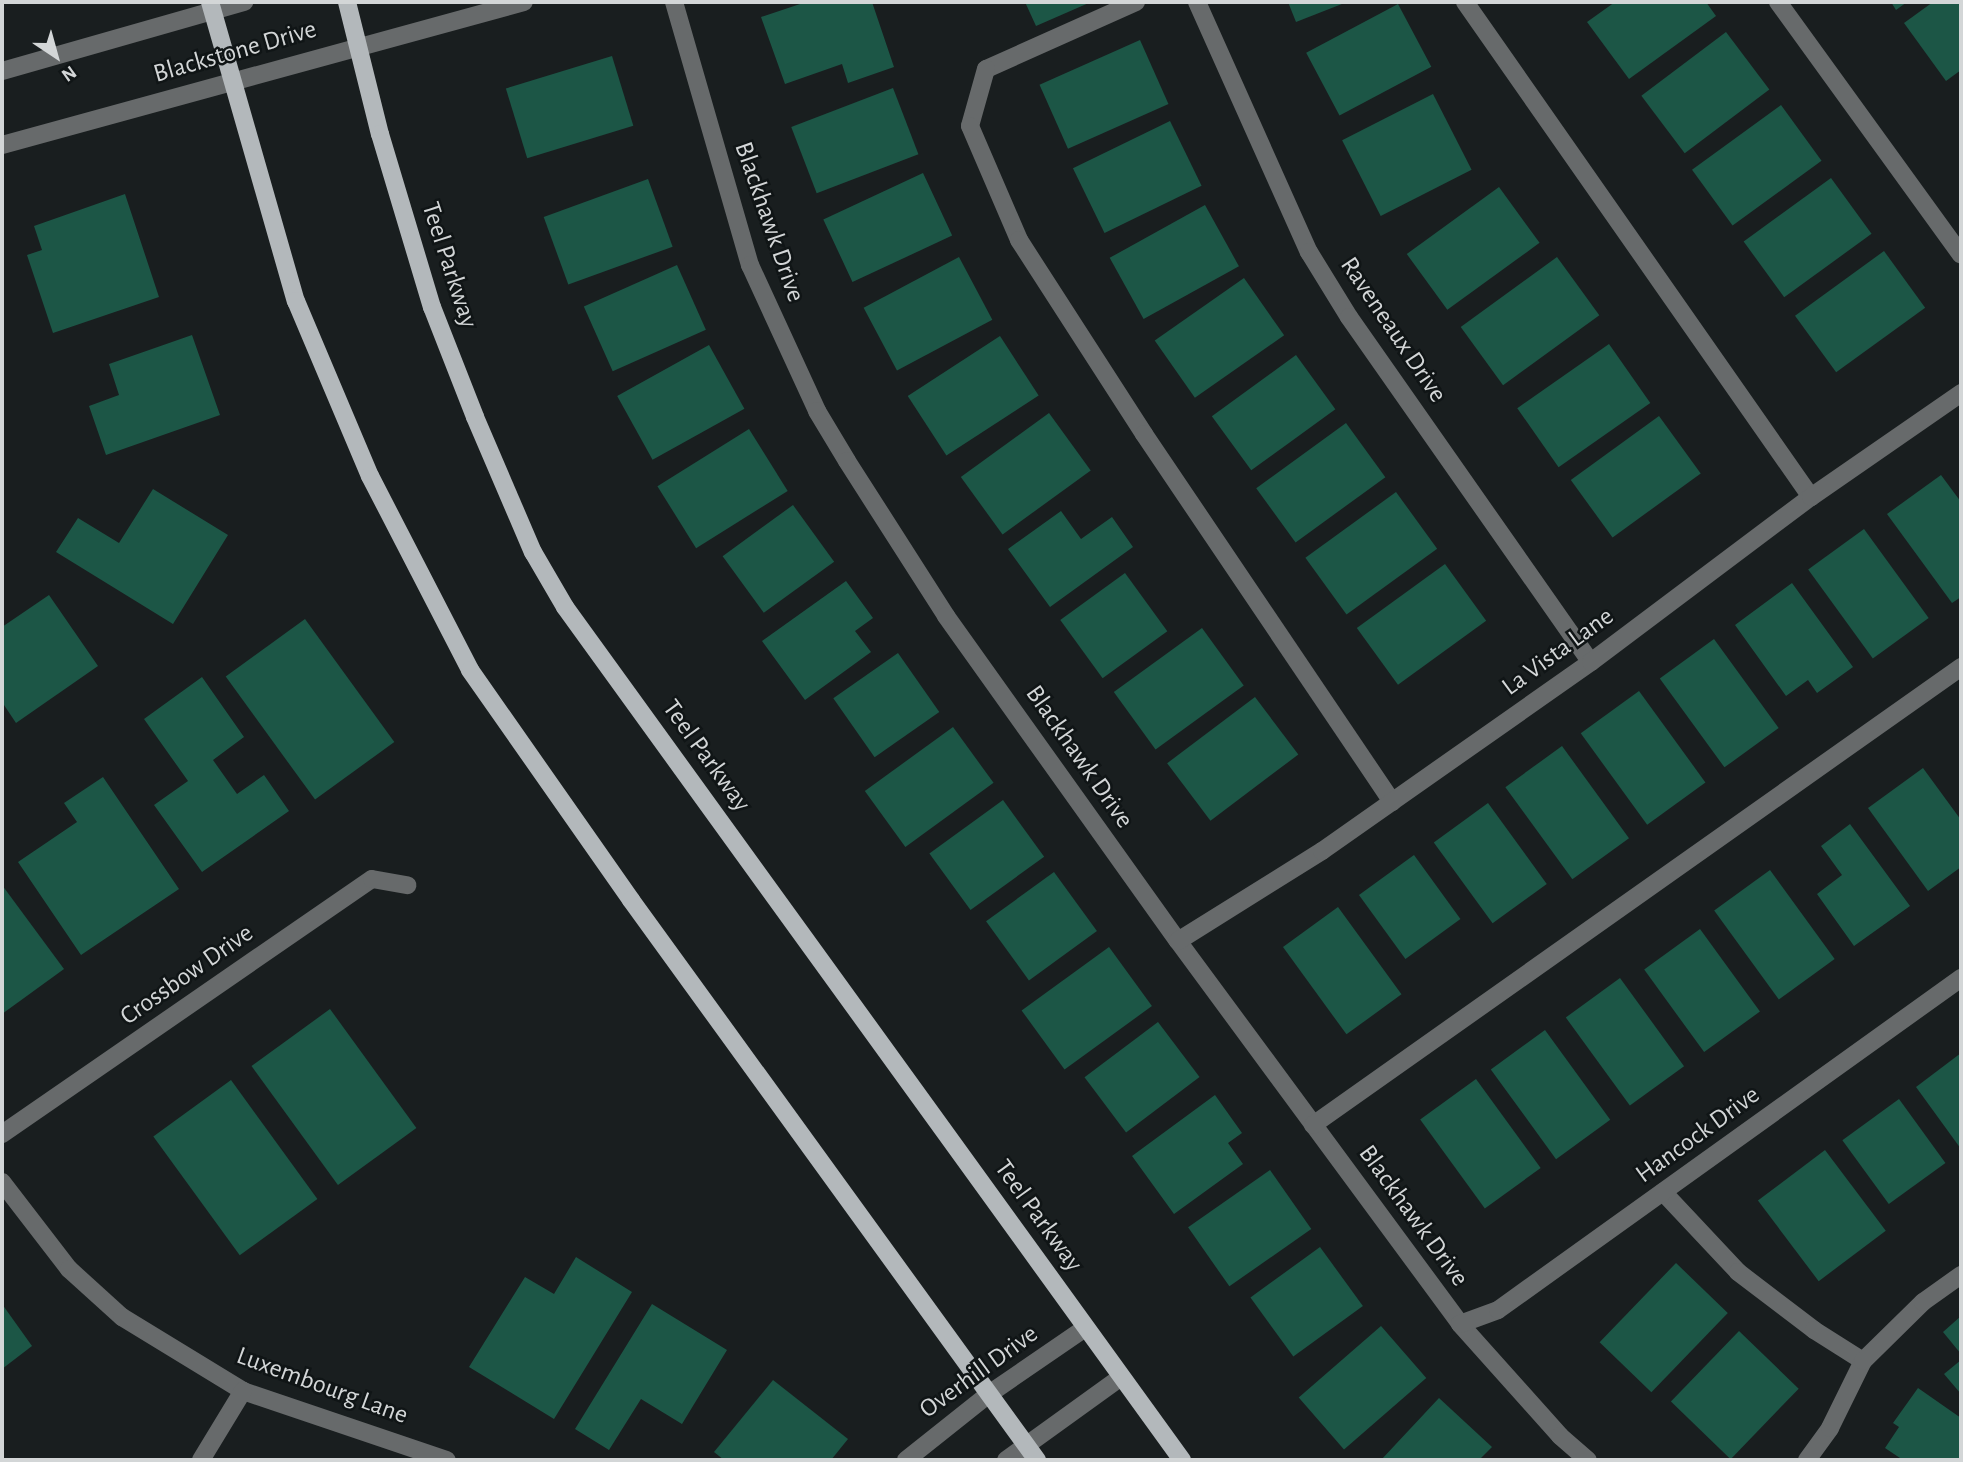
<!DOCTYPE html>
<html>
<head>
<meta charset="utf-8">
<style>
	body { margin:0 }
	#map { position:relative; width:1963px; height:1462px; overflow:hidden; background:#191e1f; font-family:"Alegreya Sans",sans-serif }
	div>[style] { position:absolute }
	.building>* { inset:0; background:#1c5646; transform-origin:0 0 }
	.minor>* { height:18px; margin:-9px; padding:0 9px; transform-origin:9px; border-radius:9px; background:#676a6b }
	.major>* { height:18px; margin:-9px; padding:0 9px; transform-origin:9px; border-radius:9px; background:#b3b8bb }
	span { translate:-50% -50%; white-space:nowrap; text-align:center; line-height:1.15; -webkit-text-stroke:5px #101516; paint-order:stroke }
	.street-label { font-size:26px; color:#d3d6d7 }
	.frame { position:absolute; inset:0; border:4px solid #d3d6d7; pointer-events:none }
	.north { position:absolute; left:21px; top:21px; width:70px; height:70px; -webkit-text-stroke:5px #101516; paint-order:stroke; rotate:144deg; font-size:19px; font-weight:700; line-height:28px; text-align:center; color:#d3d6d7 }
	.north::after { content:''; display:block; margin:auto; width:24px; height:32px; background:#d3d6d7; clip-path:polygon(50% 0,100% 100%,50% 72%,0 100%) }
</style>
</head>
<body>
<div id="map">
	<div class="building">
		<i style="clip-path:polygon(806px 2px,872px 2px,894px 67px,848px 83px,842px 64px,785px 84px,761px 17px)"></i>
		<i style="clip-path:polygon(1025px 2px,1091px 2px,1036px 26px)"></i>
		<i style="clip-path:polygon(1288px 2px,1347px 2px,1296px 22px)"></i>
		<i style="clip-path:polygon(1615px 2px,1706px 2px,1716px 16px,1629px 79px,1587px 22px)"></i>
		<i style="clip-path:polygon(1891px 2px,1907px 2px,1896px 10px)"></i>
		<i style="clip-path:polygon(1933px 2px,1961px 2px,1961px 70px,1946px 81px,1904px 23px)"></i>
		<i style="left:1398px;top:4px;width:71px;height:104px;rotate:62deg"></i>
		<i style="left:1726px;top:32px;width:72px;height:106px;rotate:53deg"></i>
		<i style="left:1140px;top:40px;width:70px;height:110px;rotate:66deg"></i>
		<i style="left:612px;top:56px;width:73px;height:111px;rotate:73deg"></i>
		<i style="left:893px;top:88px;width:71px;height:109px;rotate:69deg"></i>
		<i style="left:1433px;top:94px;width:85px;height:102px;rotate:63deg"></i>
		<i style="left:1781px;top:105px;width:69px;height:110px;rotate:54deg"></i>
		<i style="left:1170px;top:121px;width:72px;height:108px;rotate:64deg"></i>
		<i style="left:923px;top:173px;width:69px;height:110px;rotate:65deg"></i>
		<i style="left:1831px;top:178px;width:69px;height:108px;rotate:54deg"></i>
		<i style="left:648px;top:179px;width:72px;height:111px;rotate:70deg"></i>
		<i style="left:1499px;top:187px;width:69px;height:114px;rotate:54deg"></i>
		<i style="clip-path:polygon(125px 194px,159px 297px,53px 333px,27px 255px,42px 250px,34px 226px)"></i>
		<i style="left:1205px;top:205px;width:70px;height:109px;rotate:61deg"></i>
		<i style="left:1884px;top:251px;width:70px;height:110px;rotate:54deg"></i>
		<i style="left:959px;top:257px;width:71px;height:108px;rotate:62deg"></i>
		<i style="left:1557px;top:257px;width:72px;height:119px;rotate:54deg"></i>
		<i style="left:677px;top:265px;width:71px;height:102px;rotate:66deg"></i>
		<i style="left:1244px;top:278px;width:70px;height:109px;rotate:55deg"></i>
		<i style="clip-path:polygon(192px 335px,220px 415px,106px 455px,89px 406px,119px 395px,109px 364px)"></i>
		<i style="left:1000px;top:336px;width:71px;height:110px;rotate:57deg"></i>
		<i style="left:1609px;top:344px;width:72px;height:112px;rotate:55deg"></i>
		<i style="left:709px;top:345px;width:73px;height:105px;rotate:61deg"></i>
		<i style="left:1296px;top:355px;width:67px;height:104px;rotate:54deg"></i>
		<i style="left:1049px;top:413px;width:71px;height:109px;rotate:54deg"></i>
		<i style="left:1659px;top:416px;width:71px;height:109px;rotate:54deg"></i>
		<i style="left:1346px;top:423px;width:67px;height:111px;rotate:54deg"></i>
		<i style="left:749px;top:429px;width:73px;height:108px;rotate:58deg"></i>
		<i style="clip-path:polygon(1941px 475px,1961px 502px,1961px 597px,1952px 603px,1887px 514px)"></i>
		<i style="clip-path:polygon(153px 489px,228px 535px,173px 624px,56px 552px,78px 518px,119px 543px)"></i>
		<i style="left:1396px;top:492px;width:70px;height:112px;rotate:54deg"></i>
		<i style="left:793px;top:505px;width:70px;height:87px;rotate:54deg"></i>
		<i style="clip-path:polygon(1061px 511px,1081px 539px,1112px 517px,1133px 547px,1050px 607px,1008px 549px)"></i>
		<i style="left:1864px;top:529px;width:110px;height:69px;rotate:54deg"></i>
		<i style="left:1445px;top:564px;width:70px;height:109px;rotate:54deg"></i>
		<i style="left:1125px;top:573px;width:72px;height:80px;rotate:54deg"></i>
		<i style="clip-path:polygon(846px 581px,873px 618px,855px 631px,871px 652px,805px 700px,762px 641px)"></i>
		<i style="clip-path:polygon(1792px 583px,1853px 667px,1817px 693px,1808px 680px,1786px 696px,1735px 625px)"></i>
		<i style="clip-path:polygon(49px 595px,98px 666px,16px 723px,2px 702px,2px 627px)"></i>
		<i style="left:305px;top:619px;width:152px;height:98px;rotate:54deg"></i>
		<i style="left:1202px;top:628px;width:71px;height:109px;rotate:54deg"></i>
		<i style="left:1714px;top:639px;width:110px;height:67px;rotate:54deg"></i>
		<i style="left:898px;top:653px;width:72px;height:79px;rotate:55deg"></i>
		<i style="clip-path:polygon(202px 677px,244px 737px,213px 760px,237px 794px,264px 775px,289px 811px,202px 872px,154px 805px,188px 781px,144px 719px)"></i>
		<i style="left:1639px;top:691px;width:113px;height:72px;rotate:54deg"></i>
		<i style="left:1255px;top:697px;width:72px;height:110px;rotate:53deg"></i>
		<i style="left:953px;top:727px;width:69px;height:109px;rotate:54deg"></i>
		<i style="left:1562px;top:746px;width:114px;height:70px;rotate:54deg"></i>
		<i style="clip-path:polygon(1923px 768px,1961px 820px,1961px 867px,1928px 891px,1868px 808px)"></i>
		<i style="clip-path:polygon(103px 777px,179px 889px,81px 955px,18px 862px,77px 822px,64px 803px)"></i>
		<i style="left:1003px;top:800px;width:70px;height:91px;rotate:54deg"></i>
		<i style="left:1488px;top:803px;width:100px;height:67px;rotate:54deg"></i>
		<i style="clip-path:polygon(1850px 824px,1910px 906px,1854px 946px,1817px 894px,1842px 875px,1821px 846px)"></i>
		<i style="left:1414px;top:855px;width:79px;height:68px;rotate:54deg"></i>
		<i style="left:1770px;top:870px;width:110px;height:69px;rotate:54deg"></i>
		<i style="left:1054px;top:872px;width:73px;height:84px;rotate:54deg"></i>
		<i style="clip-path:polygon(2px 885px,64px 969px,2px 1014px)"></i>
		<i style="left:1338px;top:907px;width:108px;height:68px;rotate:54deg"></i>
		<i style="left:1700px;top:929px;width:102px;height:69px;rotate:54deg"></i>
		<i style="left:1109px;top:947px;width:73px;height:108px;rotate:54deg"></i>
		<i style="left:1620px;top:978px;width:109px;height:67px;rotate:54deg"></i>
		<i style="left:330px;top:1009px;width:147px;height:97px;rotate:54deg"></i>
		<i style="left:1158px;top:1022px;width:69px;height:92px;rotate:53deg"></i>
		<i style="left:1545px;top:1030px;width:111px;height:67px;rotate:54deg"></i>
		<i style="clip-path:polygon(1961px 1053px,1961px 1149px,1916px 1087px)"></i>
		<i style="left:1476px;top:1079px;width:110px;height:69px;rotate:54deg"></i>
		<i style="left:231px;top:1080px;width:147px;height:96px;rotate:54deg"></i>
		<i style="clip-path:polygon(1215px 1095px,1242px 1133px,1228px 1143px,1243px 1164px,1174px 1214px,1132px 1156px)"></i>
		<i style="left:1899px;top:1099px;width:79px;height:70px;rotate:54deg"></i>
		<i style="left:1825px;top:1150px;width:101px;height:84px;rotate:53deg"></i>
		<i style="left:1270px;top:1170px;width:72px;height:100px;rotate:55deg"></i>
		<i style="left:1320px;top:1247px;width:73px;height:86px;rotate:54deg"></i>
		<i style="clip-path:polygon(576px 1257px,632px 1292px,554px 1419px,469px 1367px,525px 1277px,554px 1294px)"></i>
		<i style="left:1676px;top:1263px;width:72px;height:110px;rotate:44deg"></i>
		<i style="clip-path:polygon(2px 1304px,32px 1346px,2px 1369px)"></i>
		<i style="clip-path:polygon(652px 1304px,727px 1350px,682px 1424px,641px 1399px,609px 1450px,575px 1429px)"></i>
		<i style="clip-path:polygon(1961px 1316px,1961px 1354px,1943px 1332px)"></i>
		<i style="left:1381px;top:1326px;width:69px;height:109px;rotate:49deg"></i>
		<i style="left:1739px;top:1331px;width:83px;height:98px;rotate:44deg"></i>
		<i style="clip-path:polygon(1961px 1360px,1961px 1394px,1944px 1374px)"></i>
		<i style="clip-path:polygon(773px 1380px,848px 1439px,831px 1460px,724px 1460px,714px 1452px)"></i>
		<i style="clip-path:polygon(1918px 1388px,1961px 1418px,1961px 1460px,1903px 1460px,1885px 1448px,1899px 1427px,1893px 1423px)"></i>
		<i style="clip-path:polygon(1439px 1398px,1492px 1447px,1479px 1460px,1381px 1460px)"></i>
	</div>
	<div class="minor">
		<i style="left:674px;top:2px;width:274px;rotate:73.9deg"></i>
		<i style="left:750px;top:265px;width:161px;rotate:65.3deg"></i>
		<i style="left:817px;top:411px;width:58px;rotate:59deg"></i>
		<i style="left:847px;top:461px;width:184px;rotate:57.4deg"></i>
		<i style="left:946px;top:616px;width:399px;rotate:54.5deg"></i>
		<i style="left:1178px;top:941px;width:476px;rotate:53.6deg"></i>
		<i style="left:1460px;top:1324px;width:150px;rotate:48.2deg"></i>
		<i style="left:1560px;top:1436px;width:37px;rotate:41deg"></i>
		<i style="left:1136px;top:2px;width:164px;rotate:155.9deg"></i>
		<i style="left:986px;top:69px;width:59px;rotate:105.7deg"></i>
		<i style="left:970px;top:126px;width:124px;rotate:66.7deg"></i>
		<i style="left:1019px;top:240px;width:231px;rotate:57.2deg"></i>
		<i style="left:1144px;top:434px;width:444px;rotate:56deg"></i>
		<i style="left:1197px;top:2px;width:274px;rotate:65.9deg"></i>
		<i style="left:1309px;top:252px;width:76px;rotate:58.4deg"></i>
		<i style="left:1349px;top:317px;width:421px;rotate:55deg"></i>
		<i style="left:1465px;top:2px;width:604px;rotate:55.05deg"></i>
		<i style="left:1778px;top:2px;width:312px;rotate:54.1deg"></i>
		<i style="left:2px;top:71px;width:252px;rotate:-15.9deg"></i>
		<i style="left:2px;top:145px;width:541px;rotate:-15.32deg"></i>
		<i style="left:1178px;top:941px;width:170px;rotate:-32deg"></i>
		<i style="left:1322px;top:851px;width:329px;rotate:-35.1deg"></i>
		<i style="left:1591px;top:662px;width:275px;rotate:-36.9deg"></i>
		<i style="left:1811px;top:497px;width:183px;rotate:-34.7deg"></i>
		<i style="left:1313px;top:1125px;width:794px;rotate:-35.25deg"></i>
		<i style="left:2px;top:1134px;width:449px;rotate:-34.6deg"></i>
		<i style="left:372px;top:879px;width:36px;rotate:10deg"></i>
		<i style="left:2px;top:1182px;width:110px;rotate:52.4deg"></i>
		<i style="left:69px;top:1269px;width:72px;rotate:42.2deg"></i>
		<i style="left:122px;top:1317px;width:142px;rotate:31.4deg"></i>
		<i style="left:243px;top:1391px;width:215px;rotate:18.7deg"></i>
		<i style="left:1663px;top:1192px;width:110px;rotate:46.8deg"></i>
		<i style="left:1738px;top:1272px;width:96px;rotate:37.3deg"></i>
		<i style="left:1814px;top:1330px;width:58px;rotate:32.3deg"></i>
		<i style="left:1460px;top:1324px;width:40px;rotate:-20.2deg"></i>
		<i style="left:1498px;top:1310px;width:570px;rotate:-35.64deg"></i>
		<i style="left:201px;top:1460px;width:81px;rotate:-58.7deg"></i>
		<i style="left:906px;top:1460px;width:106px;rotate:-38.5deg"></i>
		<i style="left:989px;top:1394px;width:116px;rotate:-34.5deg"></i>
		<i style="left:1006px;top:1460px;width:142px;rotate:-35.8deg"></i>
		<i style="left:1807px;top:1460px;width:39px;rotate:-54deg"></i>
		<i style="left:1830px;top:1428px;width:75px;rotate:-63.8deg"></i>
		<i style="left:1863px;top:1361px;width:84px;rotate:-44.5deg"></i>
		<i style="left:1923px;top:1302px;width:47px;rotate:-35.4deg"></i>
	</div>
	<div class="major">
		<i style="left:210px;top:2px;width:311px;rotate:74deg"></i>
		<i style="left:296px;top:301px;width:190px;rotate:67.1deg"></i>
		<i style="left:370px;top:476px;width:218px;rotate:62.7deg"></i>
		<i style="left:470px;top:670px;width:281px;rotate:55deg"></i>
		<i style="left:631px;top:900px;width:692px;rotate:54.06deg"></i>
		<i style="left:347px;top:2px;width:136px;rotate:76deg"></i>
		<i style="left:380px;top:134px;width:181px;rotate:73.3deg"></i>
		<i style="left:432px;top:307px;width:118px;rotate:68.6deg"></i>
		<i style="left:475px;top:417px;width:147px;rotate:66.8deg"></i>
		<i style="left:533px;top:552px;width:64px;rotate:59.8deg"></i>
		<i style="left:565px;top:607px;width:1053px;rotate:54.12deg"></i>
	</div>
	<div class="street-label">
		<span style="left:235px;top:52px;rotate:-16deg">Blackstone Drive</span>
		<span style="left:769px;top:222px;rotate:71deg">Blackhawk Drive</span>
		<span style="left:449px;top:265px;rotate:72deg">Teel Parkway</span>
		<span style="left:1393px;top:330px;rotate:56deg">Raveneaux Drive</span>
		<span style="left:1558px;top:652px;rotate:-36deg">La Vista Lane</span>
		<span style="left:706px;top:756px;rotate:54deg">Teel Parkway</span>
		<span style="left:1079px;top:757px;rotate:55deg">Blackhawk Drive</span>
		<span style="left:187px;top:975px;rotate:-35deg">Crossbow Drive</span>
		<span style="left:1698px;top:1135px;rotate:-36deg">Hancock Drive</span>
		<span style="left:1038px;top:1216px;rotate:54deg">Teel Parkway</span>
		<span style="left:1413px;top:1216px;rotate:54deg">Blackhawk Drive</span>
		<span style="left:979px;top:1372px;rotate:-36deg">Overhill Drive</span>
		<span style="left:322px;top:1386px;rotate:20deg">Luxembourg Lane</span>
	</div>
	<div class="frame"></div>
	<div class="north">N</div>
</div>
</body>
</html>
